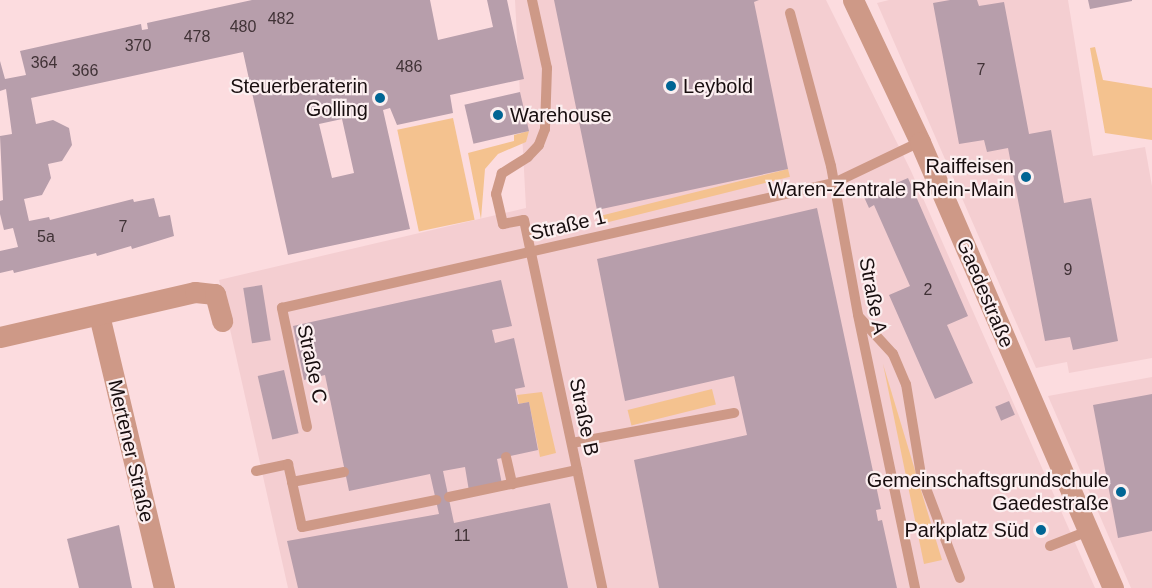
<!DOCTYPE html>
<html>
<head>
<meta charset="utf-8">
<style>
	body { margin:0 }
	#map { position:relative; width:1152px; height:588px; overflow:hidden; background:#fcdcdf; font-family:Helvetica,sans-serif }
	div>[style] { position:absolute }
	.built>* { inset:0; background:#f4ced1 }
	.green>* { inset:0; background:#f4c28f; transform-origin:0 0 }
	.building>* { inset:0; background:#b79eab; transform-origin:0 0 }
	.service>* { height:10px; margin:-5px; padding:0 5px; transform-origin:5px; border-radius:5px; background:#ce9987 }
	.minor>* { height:21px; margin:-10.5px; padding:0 10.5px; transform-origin:10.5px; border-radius:10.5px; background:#ce9987 }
	.dots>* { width:16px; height:16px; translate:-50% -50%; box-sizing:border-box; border:3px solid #fceff0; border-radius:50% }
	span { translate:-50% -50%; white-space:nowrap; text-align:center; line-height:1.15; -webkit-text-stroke:4.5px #fceff0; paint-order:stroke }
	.number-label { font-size:16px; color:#403236 }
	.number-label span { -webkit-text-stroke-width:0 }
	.poi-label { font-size:20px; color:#180e0f }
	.right { translate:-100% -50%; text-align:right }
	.left { translate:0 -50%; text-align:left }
	.street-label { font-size:20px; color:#180e0f }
</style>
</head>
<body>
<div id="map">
	<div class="built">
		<i style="clip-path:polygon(515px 0,826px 0,911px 171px,1095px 588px,288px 588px,219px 280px,526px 208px)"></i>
		<i style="clip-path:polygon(889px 0,1068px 0,1093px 156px,1145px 147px,1152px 186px,1152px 358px,1069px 373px,1067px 362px,1036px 368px,877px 3px)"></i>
		<i style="clip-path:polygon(1152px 377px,1152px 588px,1131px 588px,1048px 396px)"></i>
	</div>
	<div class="green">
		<i style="clip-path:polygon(1095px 47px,1103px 80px,1152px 88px,1152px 140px,1105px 133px,1090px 48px)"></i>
		<i style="left:453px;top:118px;width:104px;height:57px;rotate:78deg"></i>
		<i style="clip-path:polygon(529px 131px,526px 142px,498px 154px,485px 169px,481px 219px,468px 153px,514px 141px,514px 135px)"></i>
		<i style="left:788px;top:169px;width:8px;height:195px;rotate:76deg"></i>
		<i style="clip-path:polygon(883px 364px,942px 560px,924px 564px)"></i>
		<i style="left:712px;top:389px;width:16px;height:87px;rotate:76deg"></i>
		<i style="clip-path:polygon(542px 392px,556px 453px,540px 457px,529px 402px,519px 404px,517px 395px)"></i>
	</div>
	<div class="building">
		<i style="clip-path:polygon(evenodd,252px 0,430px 0,438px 40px,493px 27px,487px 0,507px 0,524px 79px,450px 95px,453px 113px,397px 125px,390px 108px,383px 110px,410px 229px,288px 255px,243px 52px,31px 98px,36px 124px,53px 120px,69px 128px,72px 145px,62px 161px,48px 164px,51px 178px,42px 195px,24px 199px,29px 221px,49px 217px,50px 220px,133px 199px,134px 202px,154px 198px,159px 217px,170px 215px,174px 236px,132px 249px,131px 246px,97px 256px,96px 253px,14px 273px,13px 270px,0 273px,0 251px,18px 247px,13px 228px,4px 230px,0 214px,0 201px,3px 200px,0 136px,12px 134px,6px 89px,0 91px,0 61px,5px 79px,26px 75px,20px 51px,141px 24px,142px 30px,148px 29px,147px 23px,252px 0,342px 119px,354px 173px,332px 178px,319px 124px,342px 119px)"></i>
		<i style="clip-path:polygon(554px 0,759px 0,754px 2px,788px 169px,597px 210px)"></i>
		<i style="clip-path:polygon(950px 0,977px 0,979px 6px,1004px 2px,1029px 134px,1051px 130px,1064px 203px,1091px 198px,1118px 341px,1073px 350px,1070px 337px,1045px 341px,1008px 148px,987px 152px,984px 140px,959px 144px,933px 3px)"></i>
		<i style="clip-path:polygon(1088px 0,1132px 0,1132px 1px,1090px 9px)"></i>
		<i style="left:520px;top:92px;width:40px;height:57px;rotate:77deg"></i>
		<i style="clip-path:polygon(908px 178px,968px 316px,947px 325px,973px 383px,935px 399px,889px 295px,910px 286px,874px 205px,869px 208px,864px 197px)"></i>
		<i style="clip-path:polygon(817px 208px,881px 509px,876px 510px,878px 521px,882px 520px,897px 588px,659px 588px,634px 460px,747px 435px,734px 376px,625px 401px,597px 259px)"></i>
		<i style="clip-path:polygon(501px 280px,512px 326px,492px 330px,495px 343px,514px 338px,525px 387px,515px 389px,518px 404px,529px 402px,538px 450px,497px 459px,502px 484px,469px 491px,465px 467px,443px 471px,454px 523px,550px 503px,568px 588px,298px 588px,287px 541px,439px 514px,430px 474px,349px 491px,325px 375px,304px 380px,293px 326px)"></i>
		<i style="left:262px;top:285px;width:56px;height:19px;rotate:81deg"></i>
		<i style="left:284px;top:370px;width:65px;height:27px;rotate:77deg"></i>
		<i style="clip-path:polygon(1152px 394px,1152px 531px,1118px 538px,1093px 405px)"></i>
		<i style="left:1009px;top:401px;width:15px;height:15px;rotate:67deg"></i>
		<i style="clip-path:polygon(119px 525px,132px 588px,79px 588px,67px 539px)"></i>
	</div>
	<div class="service">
		<i style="left:532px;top:0;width:70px;rotate:77.6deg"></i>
		<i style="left:547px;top:68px;width:61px;rotate:91.9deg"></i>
		<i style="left:545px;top:129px;width:17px;rotate:111deg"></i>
		<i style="left:539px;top:145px;width:16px;rotate:133deg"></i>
		<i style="left:528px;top:157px;width:31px;rotate:148deg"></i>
		<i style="left:502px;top:173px;width:22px;rotate:106deg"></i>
		<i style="left:496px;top:194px;width:31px;rotate:77deg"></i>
		<i style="left:503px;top:224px;width:21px;rotate:-11deg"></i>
		<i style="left:524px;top:220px;width:376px;rotate:78deg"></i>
		<i style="left:790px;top:13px;width:158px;rotate:75deg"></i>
		<i style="left:831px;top:166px;width:151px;rotate:79.7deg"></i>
		<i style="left:858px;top:315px;width:279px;rotate:78.2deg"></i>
		<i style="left:859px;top:317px;width:50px;rotate:47.4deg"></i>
		<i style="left:893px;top:354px;width:33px;rotate:67deg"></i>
		<i style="left:906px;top:384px;width:92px;rotate:80.6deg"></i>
		<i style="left:921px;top:475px;width:110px;rotate:69.3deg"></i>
		<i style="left:307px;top:427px;width:122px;rotate:-101.9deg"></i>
		<i style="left:282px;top:308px;width:566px;rotate:-12.76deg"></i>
		<i style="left:834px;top:183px;width:95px;rotate:-25.5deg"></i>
		<i style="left:572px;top:443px;width:165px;rotate:-10.5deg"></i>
		<i style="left:506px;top:457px;width:28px;rotate:77deg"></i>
		<i style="left:256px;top:471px;width:33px;rotate:-12deg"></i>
		<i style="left:288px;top:464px;width:18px;rotate:77deg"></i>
		<i style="left:292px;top:482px;width:53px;rotate:-10.9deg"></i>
		<i style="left:292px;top:482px;width:46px;rotate:77.5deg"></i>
		<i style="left:302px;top:527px;width:137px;rotate:-11.4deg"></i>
		<i style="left:449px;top:497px;width:131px;rotate:-11.9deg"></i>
		<i style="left:1050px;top:546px;width:41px;rotate:-21.5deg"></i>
	</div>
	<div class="minor">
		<i style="left:853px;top:0;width:157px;rotate:64.7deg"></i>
		<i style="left:920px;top:142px;width:486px;rotate:66.6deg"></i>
		<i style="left:99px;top:315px;width:281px;rotate:76.6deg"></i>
		<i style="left:0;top:337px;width:200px;rotate:-13deg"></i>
		<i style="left:195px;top:292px;width:20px;rotate:6deg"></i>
		<i style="left:215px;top:294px;width:28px;rotate:75deg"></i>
	</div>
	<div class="dots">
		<i style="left:671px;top:86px;background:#006594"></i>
		<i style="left:380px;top:98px;background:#006594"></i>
		<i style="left:498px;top:115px;background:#006594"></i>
		<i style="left:1026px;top:177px;background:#006594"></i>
		<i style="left:1121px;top:492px;background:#006594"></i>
		<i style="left:1041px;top:530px;background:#006594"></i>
	</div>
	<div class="number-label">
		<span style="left:281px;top:19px">482</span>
		<span style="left:243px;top:27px">480</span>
		<span style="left:197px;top:37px">478</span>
		<span style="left:138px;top:46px">370</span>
		<span style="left:44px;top:63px">364</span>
		<span style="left:409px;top:67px">486</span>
		<span style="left:981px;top:70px">7</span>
		<span style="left:85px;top:71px">366</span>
		<span style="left:123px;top:227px">7</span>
		<span style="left:46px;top:237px">5a</span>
		<span style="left:1068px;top:270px">9</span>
		<span style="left:928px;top:290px">2</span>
		<span style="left:462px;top:536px">11</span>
	</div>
	<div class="poi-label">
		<span class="right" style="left:368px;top:98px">Steuerberaterin<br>Golling</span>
		<span class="left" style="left:683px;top:86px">Leybold</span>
		<span class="left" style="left:510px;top:115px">Warehouse</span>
		<span class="right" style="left:1014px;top:178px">Raiffeisen<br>Waren-Zentrale Rhein-Main</span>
		<span class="right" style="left:1109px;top:492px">Gemeinschaftsgrundschule<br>Gaedestraße</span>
		<span class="right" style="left:1029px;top:530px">Parkplatz Süd</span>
	</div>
	<div class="street-label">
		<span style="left:568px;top:225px;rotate:-13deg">Straße 1</span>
		<span style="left:985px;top:293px;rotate:67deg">Gaedestraße</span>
		<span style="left:873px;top:296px;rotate:79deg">Straße A</span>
		<span style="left:312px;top:364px;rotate:78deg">Straße C</span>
		<span style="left:584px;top:417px;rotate:78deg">Straße B</span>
		<span style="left:131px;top:451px;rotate:77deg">Mertener Straße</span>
	</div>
</div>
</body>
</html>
